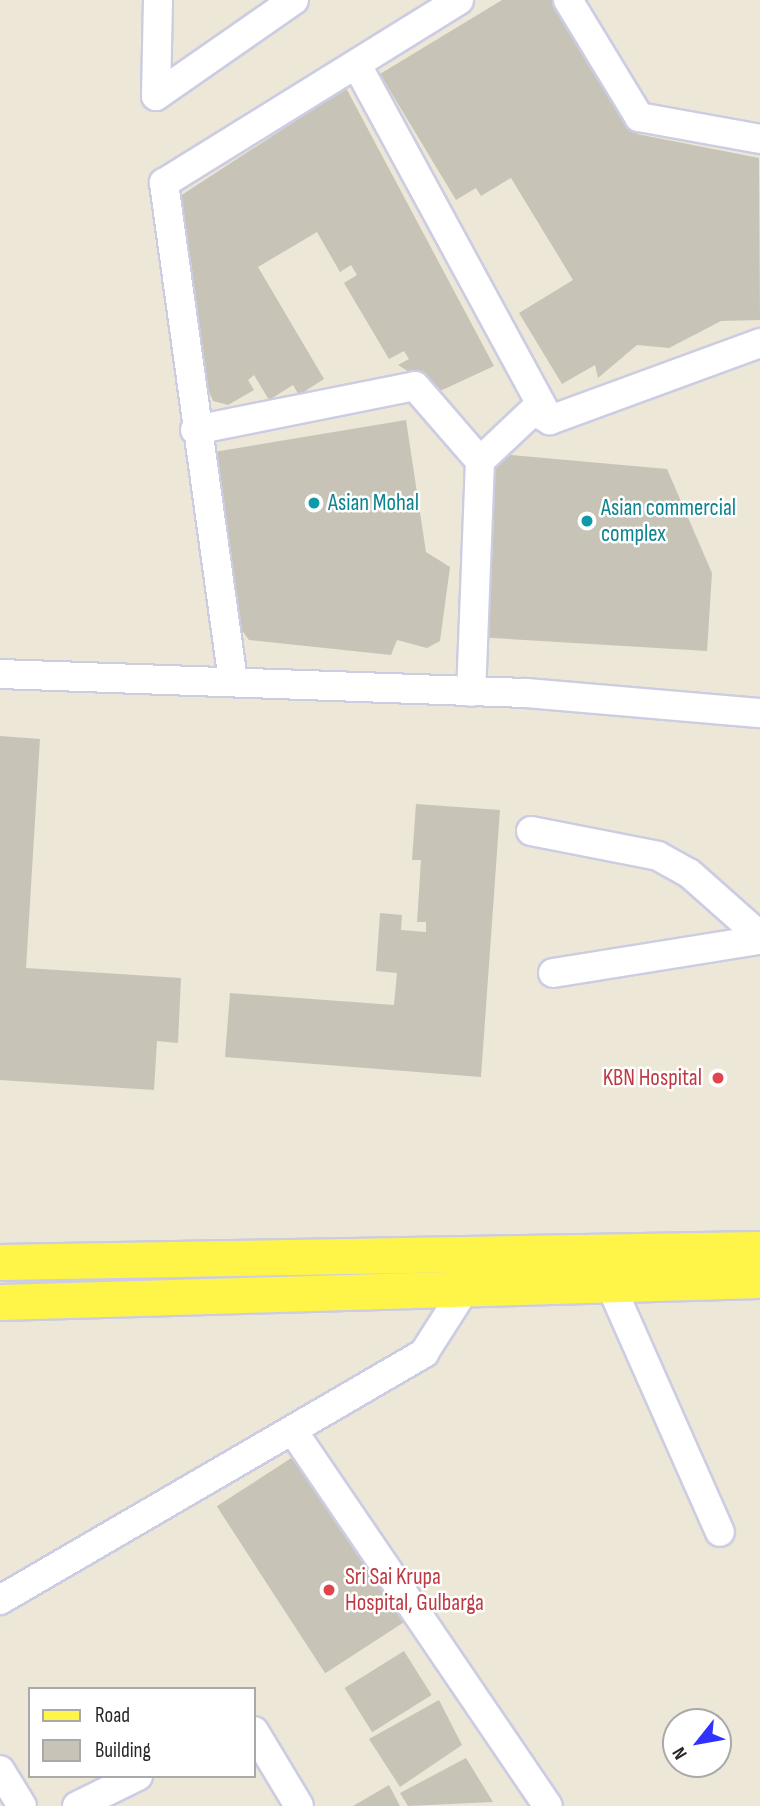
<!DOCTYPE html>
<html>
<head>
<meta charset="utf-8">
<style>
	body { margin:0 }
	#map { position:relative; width:760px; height:1806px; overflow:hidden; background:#ece7d7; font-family:"Sofia Sans Condensed",sans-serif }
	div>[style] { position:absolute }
	.building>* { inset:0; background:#c7c3b7; transform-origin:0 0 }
	.roads { filter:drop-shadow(2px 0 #cccce3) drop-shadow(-2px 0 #cccce3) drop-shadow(0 2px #cccce3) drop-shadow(0 -2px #cccce3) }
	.minor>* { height:28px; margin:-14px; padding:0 14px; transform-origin:14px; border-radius:14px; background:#fff }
	.major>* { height:35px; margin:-17.5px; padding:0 17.5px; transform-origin:17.5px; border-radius:17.5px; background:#fff549 }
	.dots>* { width:19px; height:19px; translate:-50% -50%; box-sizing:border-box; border:4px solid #fff; border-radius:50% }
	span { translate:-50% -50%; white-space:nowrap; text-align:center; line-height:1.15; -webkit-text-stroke:5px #fff; paint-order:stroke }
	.culture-label { font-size:23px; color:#0d838f }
	.left { translate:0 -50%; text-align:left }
	.health-label { font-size:23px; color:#be3a42 }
	.right { translate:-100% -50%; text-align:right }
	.legend { position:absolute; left:28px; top:1687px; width:228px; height:91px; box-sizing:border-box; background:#fff; border:2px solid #a9a9a9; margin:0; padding:9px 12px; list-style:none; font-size:21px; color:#282828 }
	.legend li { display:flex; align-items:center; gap:14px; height:35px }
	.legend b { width:35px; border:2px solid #a9a9a9 }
	.north { position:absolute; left:662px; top:1708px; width:70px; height:70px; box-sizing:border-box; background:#fff; border:2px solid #a9a9a9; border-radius:50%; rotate:239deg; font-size:19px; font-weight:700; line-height:28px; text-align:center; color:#282828 }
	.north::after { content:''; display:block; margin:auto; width:24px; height:32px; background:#3132ff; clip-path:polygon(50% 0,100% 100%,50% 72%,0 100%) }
</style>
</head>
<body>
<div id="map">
	<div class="building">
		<i style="clip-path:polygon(502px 0,554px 0,637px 134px,759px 158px,760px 320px,721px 321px,669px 348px,637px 345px,598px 378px,595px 365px,562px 384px,519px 313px,573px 280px,511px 178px,481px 196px,476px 188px,456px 200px,380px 74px)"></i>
		<i style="clip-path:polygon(346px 88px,494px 366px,440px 391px,398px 365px,409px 359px,404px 351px,389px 359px,344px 283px,357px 275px,351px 265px,340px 272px,317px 232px,258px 267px,324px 379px,299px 395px,293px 385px,269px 400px,254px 375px,248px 380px,254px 390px,228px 405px,213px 401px,197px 360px,174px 200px)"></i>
		<i style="clip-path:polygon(406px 420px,426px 552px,450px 567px,440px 641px,427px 648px,397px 640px,391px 655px,249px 640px,222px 603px,202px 454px)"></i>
		<i style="clip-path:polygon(490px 453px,667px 469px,712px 573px,707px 651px,477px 637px)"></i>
		<i style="clip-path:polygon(0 736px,40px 739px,26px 968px,181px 978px,178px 1043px,157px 1041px,154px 1090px,0 1080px)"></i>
		<i style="clip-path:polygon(416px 804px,500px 810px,481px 1077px,225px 1057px,230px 993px,394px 1005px,397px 973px,376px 971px,380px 913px,402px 915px,401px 930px,426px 932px,426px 922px,417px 922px,421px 860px,412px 860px)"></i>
		<i style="left:299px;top:1453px;width:199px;height:98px;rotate:57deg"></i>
		<i style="left:404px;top:1651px;width:52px;height:70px;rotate:58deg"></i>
		<i style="clip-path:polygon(439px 1700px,462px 1745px,400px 1787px,369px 1739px)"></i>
		<i style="clip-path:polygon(466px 1758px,493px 1802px,408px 1806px,400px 1793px)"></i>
		<i style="clip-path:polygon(389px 1785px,400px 1806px,353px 1806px)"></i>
	</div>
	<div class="roads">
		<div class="minor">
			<i style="left:158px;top:0;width:96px;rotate:91.2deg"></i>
			<i style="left:156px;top:96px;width:168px;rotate:-34.8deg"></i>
			<i style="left:568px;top:0;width:137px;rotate:58.7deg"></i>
			<i style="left:639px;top:117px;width:123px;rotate:10.3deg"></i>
			<i style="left:358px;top:67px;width:402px;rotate:61.5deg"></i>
			<i style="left:550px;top:420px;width:19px;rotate:-152deg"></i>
			<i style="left:533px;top:411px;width:73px;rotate:136.7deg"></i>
			<i style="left:480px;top:461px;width:231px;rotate:92.2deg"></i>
			<i style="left:550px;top:420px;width:224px;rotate:-20.1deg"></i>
			<i style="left:195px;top:430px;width:224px;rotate:-11.3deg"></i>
			<i style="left:415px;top:386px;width:99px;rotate:49.1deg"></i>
			<i style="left:0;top:674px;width:526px;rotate:2.07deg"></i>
			<i style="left:526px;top:693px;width:235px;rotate:4.9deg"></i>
			<i style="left:233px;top:681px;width:503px;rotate:-97.89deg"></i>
			<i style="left:164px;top:183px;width:347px;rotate:-31.8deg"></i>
			<i style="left:531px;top:831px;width:129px;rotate:11.1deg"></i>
			<i style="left:658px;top:856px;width:35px;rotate:29deg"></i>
			<i style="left:689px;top:873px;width:95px;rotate:41.6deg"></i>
			<i style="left:553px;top:973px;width:210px;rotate:-9.1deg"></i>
			<i style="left:610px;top:1284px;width:271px;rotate:66.1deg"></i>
			<i style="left:293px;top:1431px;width:453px;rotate:55.8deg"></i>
			<i style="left:0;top:1600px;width:491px;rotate:-30.2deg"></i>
			<i style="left:424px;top:1353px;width:78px;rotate:-57.5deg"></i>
			<i style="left:254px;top:1731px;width:87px;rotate:59deg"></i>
			<i style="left:0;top:1770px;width:42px;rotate:58.6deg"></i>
			<i style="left:77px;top:1806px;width:68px;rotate:-26.2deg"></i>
		</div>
		<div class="major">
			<i style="left:0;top:1262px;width:760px;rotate:-0.98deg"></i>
			<i style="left:0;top:1302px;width:760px;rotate:-1.66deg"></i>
		</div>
	</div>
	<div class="dots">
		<i style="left:314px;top:503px;background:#0f9aa8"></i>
		<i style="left:587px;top:521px;background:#0f9aa8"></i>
		<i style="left:718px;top:1078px;background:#e0444e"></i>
		<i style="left:329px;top:1590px;background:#e0444e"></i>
	</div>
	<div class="culture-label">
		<span class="left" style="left:328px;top:503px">Asian Mohal</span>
		<span class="left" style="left:601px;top:521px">Asian commercial<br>complex</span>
	</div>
	<div class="health-label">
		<span class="right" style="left:702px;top:1078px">KBN Hospital</span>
		<span class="left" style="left:345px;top:1590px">Sri Sai Krupa<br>Hospital, Gulbarga</span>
	</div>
	<ul class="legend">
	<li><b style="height:9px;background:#fff549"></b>Road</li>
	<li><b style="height:19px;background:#c7c3b7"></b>Building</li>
	</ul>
	<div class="north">N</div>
</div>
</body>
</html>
